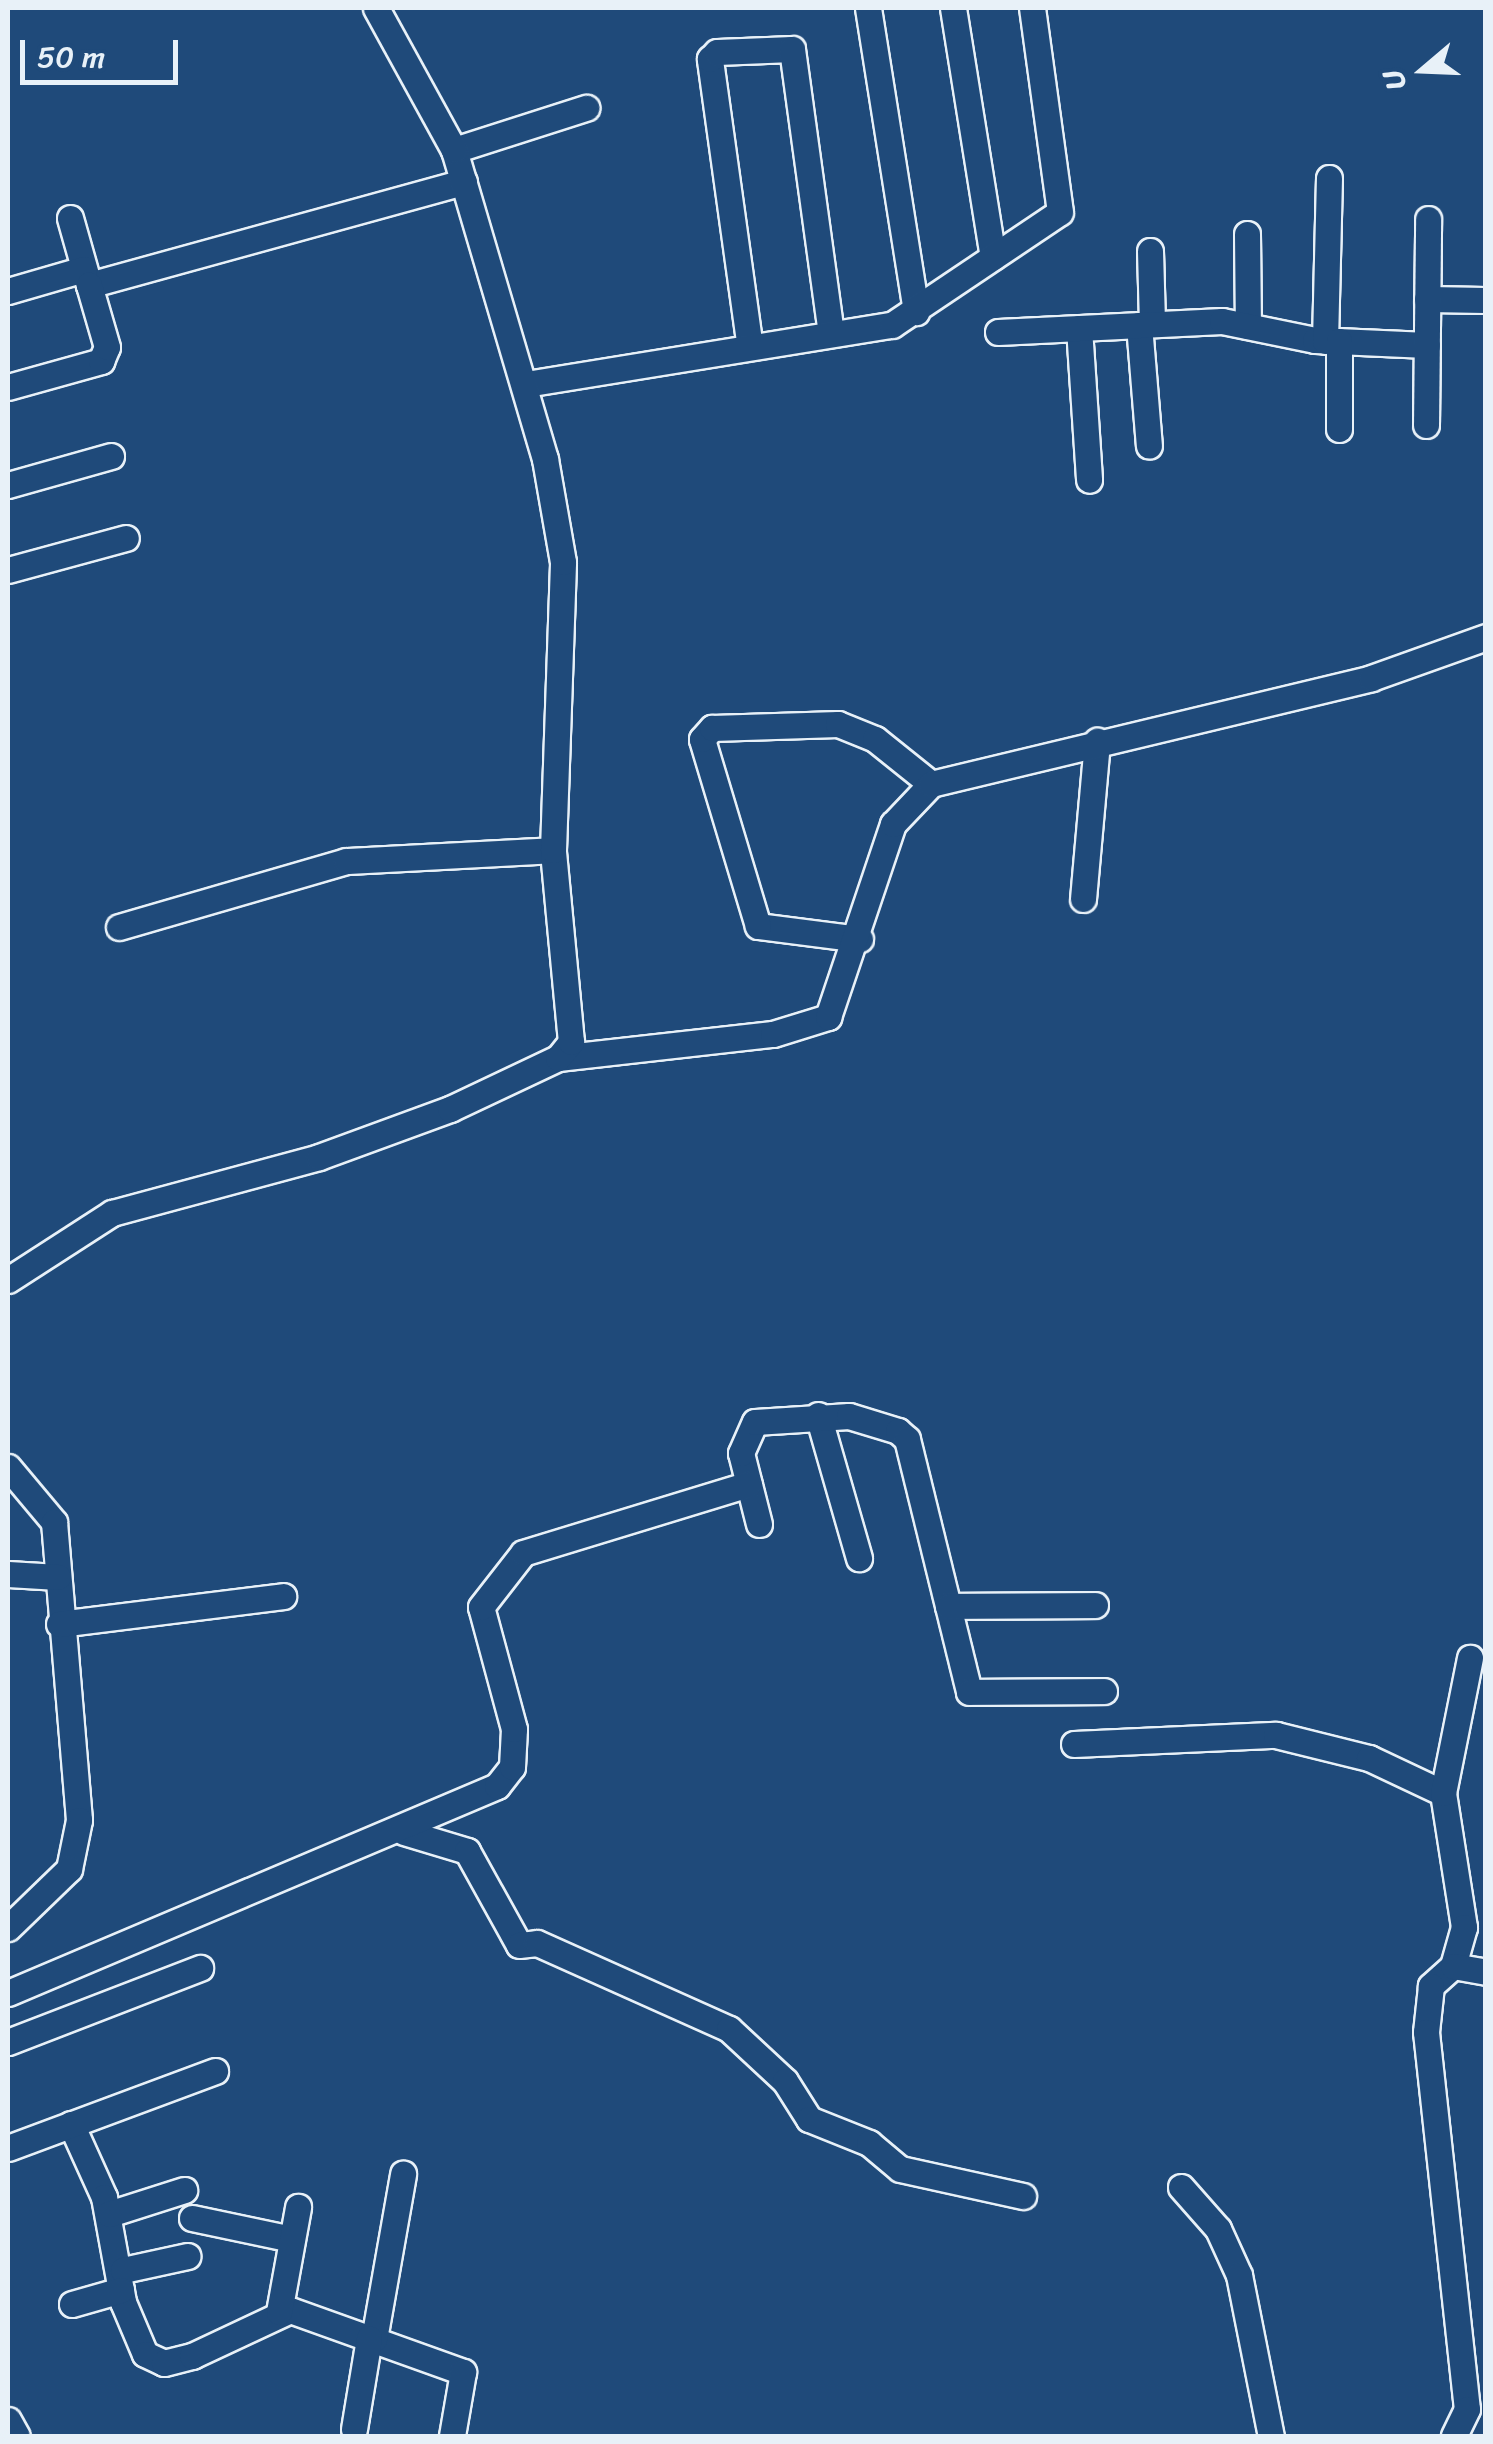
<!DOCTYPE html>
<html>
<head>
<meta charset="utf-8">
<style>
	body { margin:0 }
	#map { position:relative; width:1493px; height:2444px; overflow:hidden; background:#1f4a7a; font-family:Sriracha,sans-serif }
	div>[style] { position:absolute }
	.roads { filter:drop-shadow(2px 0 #e8f1f8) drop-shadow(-2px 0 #e8f1f8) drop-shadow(0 2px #e8f1f8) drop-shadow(0 -2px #e8f1f8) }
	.minor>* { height:25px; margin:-12.5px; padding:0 12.5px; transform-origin:12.5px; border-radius:12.5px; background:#1f4a7a }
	span { translate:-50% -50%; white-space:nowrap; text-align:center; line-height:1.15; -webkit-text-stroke:9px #1f4a7a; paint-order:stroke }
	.frame { position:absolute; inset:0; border:10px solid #e8f1f8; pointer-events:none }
	.north { position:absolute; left:1373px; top:20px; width:100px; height:100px; -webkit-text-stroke:8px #1f4a7a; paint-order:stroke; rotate:251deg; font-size:28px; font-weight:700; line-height:40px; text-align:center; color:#e8f1f8 }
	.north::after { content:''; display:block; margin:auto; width:35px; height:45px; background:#e8f1f8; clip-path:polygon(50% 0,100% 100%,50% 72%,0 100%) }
	.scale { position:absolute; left:20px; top:40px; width:158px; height:45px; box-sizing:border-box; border:5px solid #e8f1f8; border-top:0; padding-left:12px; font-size:30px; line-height:35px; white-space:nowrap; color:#e8f1f8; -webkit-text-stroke:8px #1f4a7a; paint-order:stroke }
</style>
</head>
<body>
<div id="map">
	<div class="roads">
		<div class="minor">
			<i style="left:868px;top:8px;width:308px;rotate:81deg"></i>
			<i style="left:953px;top:8px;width:252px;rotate:80.9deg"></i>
			<i style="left:454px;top:150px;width:139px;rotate:-17.7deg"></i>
			<i style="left:70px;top:218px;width:70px;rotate:74.2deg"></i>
			<i style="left:89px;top:285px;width:389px;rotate:-15.4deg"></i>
			<i style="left:1247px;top:234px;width:92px;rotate:89.4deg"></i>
			<i style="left:1150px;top:251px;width:73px;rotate:88.4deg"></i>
			<i style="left:8px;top:291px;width:79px;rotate:-16.1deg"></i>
			<i style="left:1427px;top:299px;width:59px;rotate:1deg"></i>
			<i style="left:1139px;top:325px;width:121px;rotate:85.3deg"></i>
			<i style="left:1079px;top:328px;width:152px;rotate:86.2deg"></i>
			<i style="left:998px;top:332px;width:224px;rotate:-2.8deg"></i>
			<i style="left:1222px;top:321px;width:95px;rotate:11.5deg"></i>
			<i style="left:1315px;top:340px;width:112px;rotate:2.6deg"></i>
			<i style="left:749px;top:341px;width:285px;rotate:-97.9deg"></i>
			<i style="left:710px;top:59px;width:10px;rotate:-45deg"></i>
			<i style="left:717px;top:52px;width:75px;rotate:-2.3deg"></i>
			<i style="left:792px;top:49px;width:287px;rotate:82.2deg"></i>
			<i style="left:1325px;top:341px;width:163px;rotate:-88.6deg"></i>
			<i style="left:526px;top:384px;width:371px;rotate:-9.2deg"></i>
			<i style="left:892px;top:325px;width:202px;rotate:-33.9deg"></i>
			<i style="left:1060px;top:212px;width:206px;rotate:-97.8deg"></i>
			<i style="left:8px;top:387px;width:97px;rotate:-15.6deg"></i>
			<i style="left:101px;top:361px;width:15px;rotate:-67deg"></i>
			<i style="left:107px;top:347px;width:65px;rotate:-106.2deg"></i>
			<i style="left:1426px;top:425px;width:206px;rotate:-89.4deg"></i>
			<i style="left:1339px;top:429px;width:88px;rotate:-90deg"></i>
			<i style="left:8px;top:485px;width:107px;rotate:-15.7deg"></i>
			<i style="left:8px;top:570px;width:122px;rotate:-15.2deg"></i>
			<i style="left:1083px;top:899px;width:159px;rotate:-84.9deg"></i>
			<i style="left:119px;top:927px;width:236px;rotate:-16.2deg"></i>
			<i style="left:346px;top:861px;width:207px;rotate:-3deg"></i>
			<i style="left:860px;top:939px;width:103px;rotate:-172.7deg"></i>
			<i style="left:758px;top:926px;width:195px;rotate:-106.7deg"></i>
			<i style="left:702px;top:739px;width:15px;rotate:-48deg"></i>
			<i style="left:712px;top:728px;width:126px;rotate:-1.8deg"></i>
			<i style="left:838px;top:724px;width:40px;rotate:22deg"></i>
			<i style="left:875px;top:739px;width:72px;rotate:38.8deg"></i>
			<i style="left:558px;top:1058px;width:216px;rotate:-6.4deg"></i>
			<i style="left:773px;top:1034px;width:58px;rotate:-17.2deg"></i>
			<i style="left:828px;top:1017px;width:204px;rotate:-71.4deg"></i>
			<i style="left:893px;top:824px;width:55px;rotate:-46.5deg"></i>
			<i style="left:931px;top:784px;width:453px;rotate:-13.5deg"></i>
			<i style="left:1371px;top:678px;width:122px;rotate:-19.6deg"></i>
			<i style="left:8px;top:1280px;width:124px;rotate:-32.8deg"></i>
			<i style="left:112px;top:1213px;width:214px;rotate:-15.1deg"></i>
			<i style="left:319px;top:1157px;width:140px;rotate:-20.1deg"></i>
			<i style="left:450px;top:1109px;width:119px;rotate:-25.3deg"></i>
			<i style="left:558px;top:1058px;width:21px;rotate:-51deg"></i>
			<i style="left:571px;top:1042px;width:193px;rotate:-95.4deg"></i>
			<i style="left:553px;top:850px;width:288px;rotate:-88deg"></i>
			<i style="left:563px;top:562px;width:105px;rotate:-99.9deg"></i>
			<i style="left:545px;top:459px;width:322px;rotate:-106.4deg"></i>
			<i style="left:454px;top:150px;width:162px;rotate:-118.8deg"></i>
			<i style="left:818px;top:1415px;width:149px;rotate:74deg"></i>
			<i style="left:8px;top:1467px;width:72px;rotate:50.1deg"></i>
			<i style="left:54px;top:1522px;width:299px;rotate:85.2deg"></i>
			<i style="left:79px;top:1820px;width:50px;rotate:101.5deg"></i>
			<i style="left:69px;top:1869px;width:85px;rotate:136deg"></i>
			<i style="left:759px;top:1524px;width:73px;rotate:-104.2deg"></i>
			<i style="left:741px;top:1453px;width:34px;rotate:-66deg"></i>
			<i style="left:755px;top:1422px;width:94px;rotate:-3.7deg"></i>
			<i style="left:849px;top:1416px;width:51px;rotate:17deg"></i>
			<i style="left:898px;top:1431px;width:12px;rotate:42deg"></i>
			<i style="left:907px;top:1439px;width:260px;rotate:76.2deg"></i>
			<i style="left:969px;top:1692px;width:135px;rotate:-0.4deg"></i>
			<i style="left:8px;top:1574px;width:50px;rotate:3.4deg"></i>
			<i style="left:948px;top:1606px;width:147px;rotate:-0.4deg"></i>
			<i style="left:59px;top:1624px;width:226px;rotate:-7.1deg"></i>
			<i style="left:1074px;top:1744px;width:202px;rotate:-2.6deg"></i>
			<i style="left:1276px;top:1735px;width:96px;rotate:13.9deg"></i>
			<i style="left:1369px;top:1758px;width:82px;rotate:25.3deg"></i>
			<i style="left:1443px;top:1793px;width:136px;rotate:81.1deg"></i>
			<i style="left:1464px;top:1927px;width:41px;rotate:105.8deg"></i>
			<i style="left:1453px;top:1966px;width:30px;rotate:138deg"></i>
			<i style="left:1431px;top:1986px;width:46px;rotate:96.2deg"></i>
			<i style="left:1426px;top:2032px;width:379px;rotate:83.8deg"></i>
			<i style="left:1467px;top:2409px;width:30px;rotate:116deg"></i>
			<i style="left:1443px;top:1793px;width:138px;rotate:-78.7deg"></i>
			<i style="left:404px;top:1832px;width:66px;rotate:16.8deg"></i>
			<i style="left:467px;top:1851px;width:107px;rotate:61deg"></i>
			<i style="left:519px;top:1945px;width:18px;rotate:-6deg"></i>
			<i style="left:537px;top:1943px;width:210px;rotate:24.1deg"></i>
			<i style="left:729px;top:2029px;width:76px;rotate:42.9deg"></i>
			<i style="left:785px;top:2081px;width:45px;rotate:57.7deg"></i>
			<i style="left:809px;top:2119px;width:65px;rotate:21.8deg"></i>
			<i style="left:869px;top:2143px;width:40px;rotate:40deg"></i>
			<i style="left:900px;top:2169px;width:126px;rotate:12.4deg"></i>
			<i style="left:1453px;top:1966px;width:34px;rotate:10deg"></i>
			<i style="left:8px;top:1993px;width:531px;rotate:-22.94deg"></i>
			<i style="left:497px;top:1786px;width:24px;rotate:-52deg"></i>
			<i style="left:512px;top:1767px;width:38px;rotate:-87deg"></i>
			<i style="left:514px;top:1729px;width:126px;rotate:-105.1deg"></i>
			<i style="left:481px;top:1607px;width:68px;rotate:-52.1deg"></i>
			<i style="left:523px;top:1553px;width:236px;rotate:-17deg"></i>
			<i style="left:8px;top:2042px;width:206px;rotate:-21.1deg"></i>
			<i style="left:71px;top:2124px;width:80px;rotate:65.7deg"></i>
			<i style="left:104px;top:2197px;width:107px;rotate:79.7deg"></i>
			<i style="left:123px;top:2302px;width:56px;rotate:67.1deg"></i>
			<i style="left:145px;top:2354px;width:21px;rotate:25deg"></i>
			<i style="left:164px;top:2363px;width:29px;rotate:-14deg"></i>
			<i style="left:192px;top:2356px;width:108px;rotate:-25.1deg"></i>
			<i style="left:290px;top:2310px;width:184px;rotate:19.7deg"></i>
			<i style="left:463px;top:2372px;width:65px;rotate:99.8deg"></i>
			<i style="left:8px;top:2148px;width:221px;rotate:-20.4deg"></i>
			<i style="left:1181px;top:2187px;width:56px;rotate:48.6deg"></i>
			<i style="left:1218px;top:2229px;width:51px;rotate:65.5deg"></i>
			<i style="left:1239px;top:2275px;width:164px;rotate:78.8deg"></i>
			<i style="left:109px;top:2214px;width:79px;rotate:-17.7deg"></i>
			<i style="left:192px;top:2218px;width:102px;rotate:11.9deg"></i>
			<i style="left:123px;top:2270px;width:66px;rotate:-12.3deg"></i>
			<i style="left:72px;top:2304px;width:51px;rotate:-15.9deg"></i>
			<i style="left:279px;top:2312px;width:107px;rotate:-79.7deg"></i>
			<i style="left:374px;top:2339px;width:168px;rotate:-80deg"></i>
			<i style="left:8px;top:2420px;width:18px;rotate:61deg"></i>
			<i style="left:354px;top:2429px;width:92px;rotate:-80.6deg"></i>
		</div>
	</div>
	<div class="frame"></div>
	<div class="north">U</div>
	<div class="scale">50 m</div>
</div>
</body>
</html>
